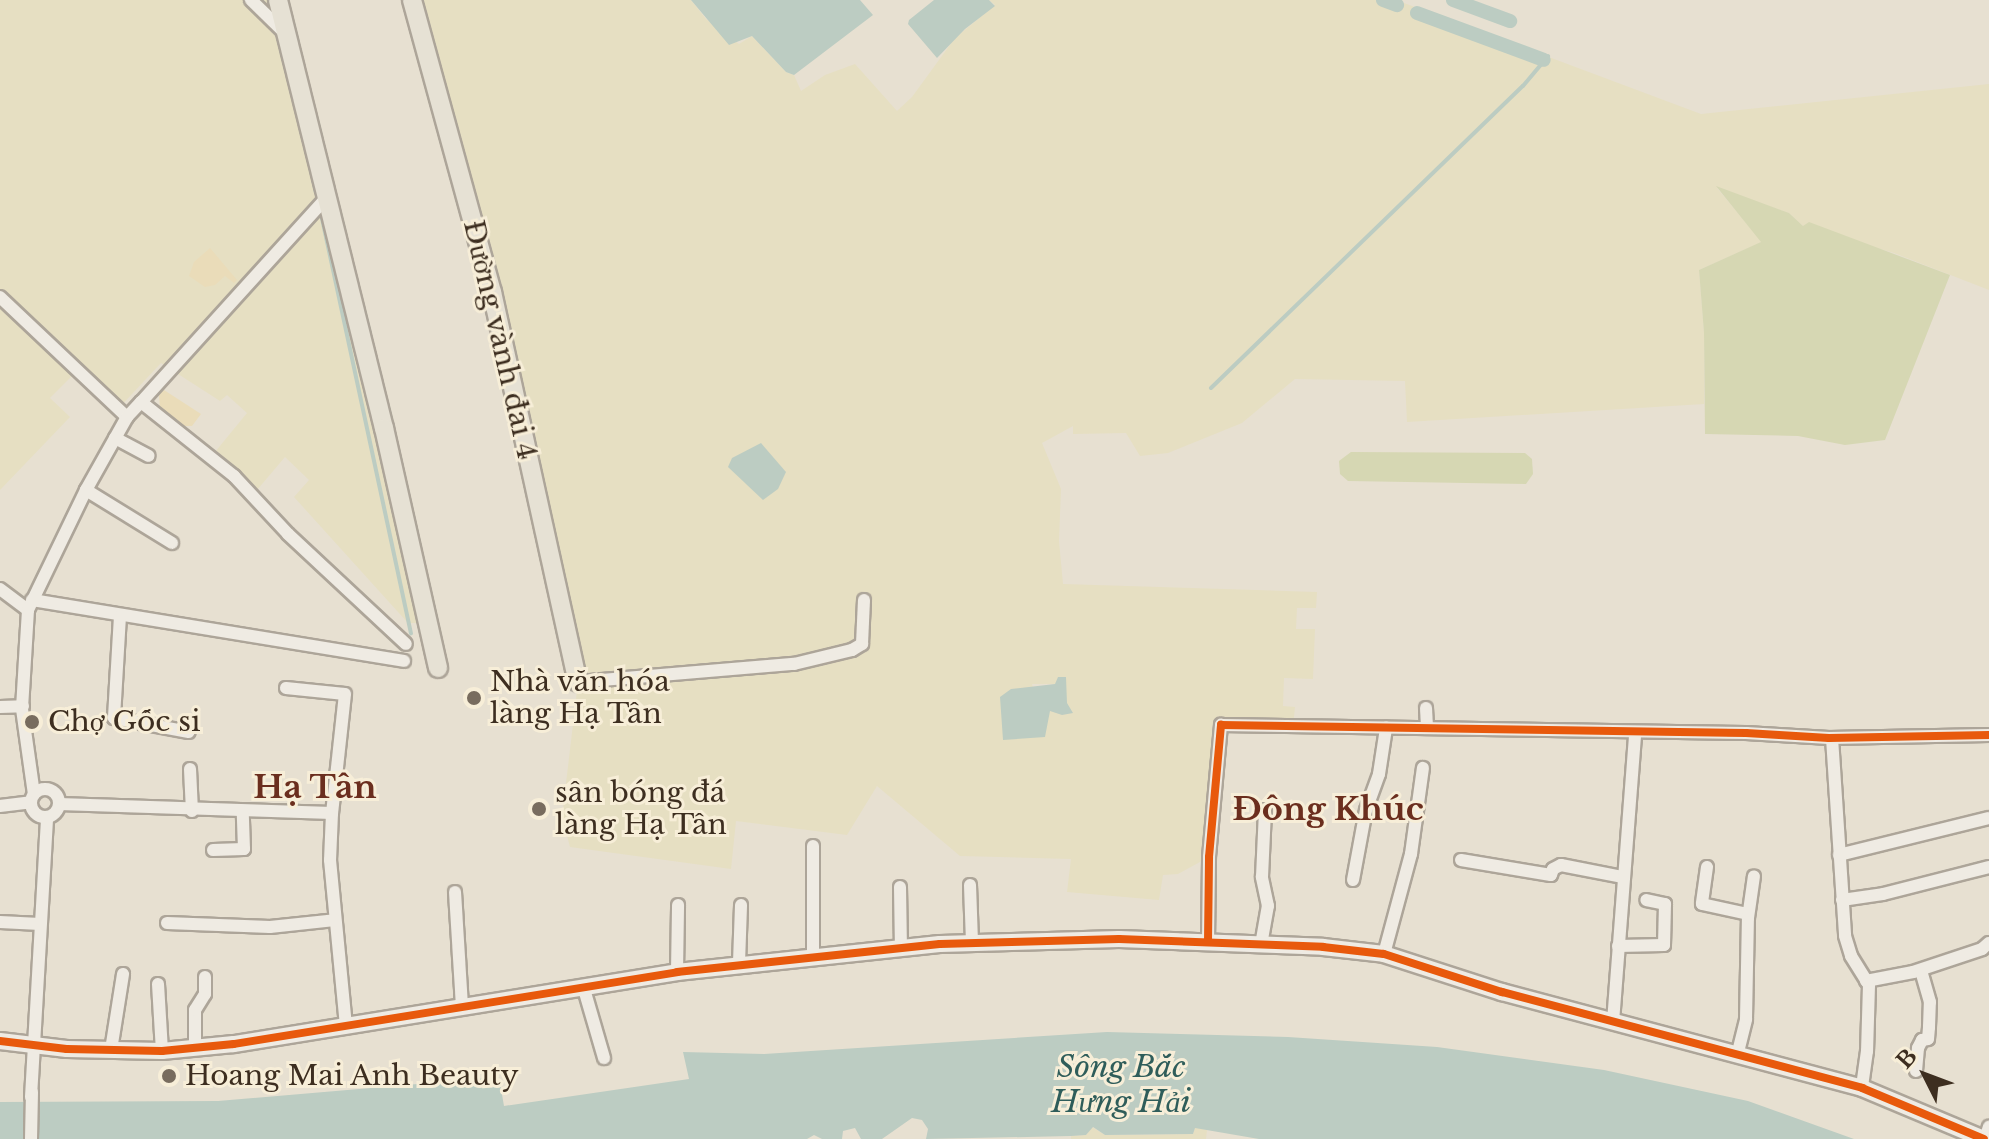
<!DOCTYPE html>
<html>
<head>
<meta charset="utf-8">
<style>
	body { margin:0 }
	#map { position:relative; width:1989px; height:1139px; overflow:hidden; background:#e7e0d1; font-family:"Libre Baskerville",serif }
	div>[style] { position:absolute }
	.farmland>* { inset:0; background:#e6dfc2 }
	.green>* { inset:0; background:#d6d7b3 }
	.sand>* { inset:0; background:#eadcb9 }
	.water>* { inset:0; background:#bcccc2 }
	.stream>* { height:4px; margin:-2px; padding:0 2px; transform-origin:2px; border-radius:2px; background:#bcccc2 }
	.canal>* { height:14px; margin:-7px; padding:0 7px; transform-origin:7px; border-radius:7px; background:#bcccc2 }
	.roads { filter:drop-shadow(2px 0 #ada599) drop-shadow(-2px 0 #ada599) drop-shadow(0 2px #ada599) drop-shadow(0 -2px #ada599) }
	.street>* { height:12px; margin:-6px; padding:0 6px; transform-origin:6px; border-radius:6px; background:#efebe3 }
	.street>.ring { margin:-6px; padding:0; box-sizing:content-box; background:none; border:12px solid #efebe3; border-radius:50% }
	.secondary>* { height:16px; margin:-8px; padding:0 8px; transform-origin:8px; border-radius:8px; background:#efebe3 }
	.primary>* { height:18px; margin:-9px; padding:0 9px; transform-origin:9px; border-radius:9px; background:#e6e1d4 }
	.cycleway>* { height:8px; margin:-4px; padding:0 4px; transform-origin:4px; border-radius:4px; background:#e8590c }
	.dots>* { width:22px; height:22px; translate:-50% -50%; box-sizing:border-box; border:4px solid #f7eed8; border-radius:50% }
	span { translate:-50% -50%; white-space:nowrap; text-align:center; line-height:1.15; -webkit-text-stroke:6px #f7eed8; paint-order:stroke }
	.street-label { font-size:28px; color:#3d2e20 }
	.poi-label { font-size:28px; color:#3d2e20 }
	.left { translate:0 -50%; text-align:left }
	.water-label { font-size:30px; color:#2f5d5a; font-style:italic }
	.quarter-label { font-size:32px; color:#6b2e1e; font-weight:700 }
	.north { position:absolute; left:1885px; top:1035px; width:80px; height:80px; -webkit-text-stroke:6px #f7eed8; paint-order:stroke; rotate:312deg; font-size:22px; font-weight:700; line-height:32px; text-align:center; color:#3d2e20 }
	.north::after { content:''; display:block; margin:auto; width:28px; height:36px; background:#3d2e20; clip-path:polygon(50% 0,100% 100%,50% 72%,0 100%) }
</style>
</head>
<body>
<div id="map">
	<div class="farmland">
		<i style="clip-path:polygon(0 0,278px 0,428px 623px,408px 623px,294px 497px,309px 480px,285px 457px,257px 490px,215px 452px,247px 413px,227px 395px,220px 401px,161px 363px,117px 410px,76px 372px,50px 398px,70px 417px,0 490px)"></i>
		<i style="clip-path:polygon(evenodd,412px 0,691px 0,706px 19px,739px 44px,752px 36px,786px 72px,794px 75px,801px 91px,825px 75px,855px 64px,897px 111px,912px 97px,955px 38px,995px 5px,989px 0,1396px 0,1701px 114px,1989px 84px,1989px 290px,1894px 253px,1803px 226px,1789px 213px,1717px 188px,1762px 242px,1699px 270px,1704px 333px,1704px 404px,1407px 422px,1405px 381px,1295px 379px,1242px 423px,1168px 453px,1140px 456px,1126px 433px,1073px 434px,1073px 426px,1042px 443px,1061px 489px,1059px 541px,1063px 584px,1317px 592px,1316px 608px,1297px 608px,1296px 629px,1315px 629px,1313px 679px,1284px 678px,1283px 706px,1295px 707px,1293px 727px,1221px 725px,1209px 857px,1178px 874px,1163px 875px,1159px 900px,1067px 892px,1071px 859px,960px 856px,877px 786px,847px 835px,736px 821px,731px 869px,570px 847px,562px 817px,578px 682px,492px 292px,412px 0,1032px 684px,1056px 684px,1067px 703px,1050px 711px,1044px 727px,1032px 684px)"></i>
		<i style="clip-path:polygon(1092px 1127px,1105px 1135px,1193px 1134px,1195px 1127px,1207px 1130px,1206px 1139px,1071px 1139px,1071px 1136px,1086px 1135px)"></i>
	</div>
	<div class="green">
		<i style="clip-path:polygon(1716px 186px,1789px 213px,1803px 226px,1809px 222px,1950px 275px,1885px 440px,1845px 445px,1798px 436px,1705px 434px,1704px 333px,1699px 270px,1761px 242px)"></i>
		<i style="clip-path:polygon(1351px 452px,1525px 453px,1532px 459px,1533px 474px,1526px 484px,1348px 481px,1340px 474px,1339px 461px)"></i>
	</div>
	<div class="sand">
		<i style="clip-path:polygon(210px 248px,237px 280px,234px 283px,225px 276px,215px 285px,205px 287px,189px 276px,194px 262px)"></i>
		<i style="clip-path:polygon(164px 390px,201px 414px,192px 426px,181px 426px,160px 412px,159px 393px)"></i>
	</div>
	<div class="water">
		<i style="clip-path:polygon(691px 0,860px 0,873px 15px,794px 75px,786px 72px,752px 36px,729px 45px)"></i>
		<i style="clip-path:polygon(934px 0,989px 0,995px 6px,965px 29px,937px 58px,908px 24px,909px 20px)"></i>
		<i style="clip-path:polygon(761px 443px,786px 472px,778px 489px,763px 500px,728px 467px,732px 458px)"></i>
		<i style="clip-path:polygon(1058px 677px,1066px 677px,1067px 703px,1073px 713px,1062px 715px,1050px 711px,1045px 737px,1003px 740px,1000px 697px,1011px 689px,1055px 684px)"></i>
		<i style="clip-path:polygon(1107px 1032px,1288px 1037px,1437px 1047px,1604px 1070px,1748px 1101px,1854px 1139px,1259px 1139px,1195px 1128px,1193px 1134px,1105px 1135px,1093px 1127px,1086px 1135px,1071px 1136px,926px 1139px,928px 1129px,922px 1120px,912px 1118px,882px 1139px,861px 1139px,855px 1128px,843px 1131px,842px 1139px,822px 1139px,814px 1135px,807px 1139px,0 1139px,0 1102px,218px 1101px,499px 1077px,504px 1106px,689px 1079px,683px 1052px,764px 1054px)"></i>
	</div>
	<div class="stream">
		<i style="left:313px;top:179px;width:14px;rotate:78deg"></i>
		<i style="left:320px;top:209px;width:434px;rotate:77.9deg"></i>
		<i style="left:1211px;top:388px;width:434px;rotate:-44.1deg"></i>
		<i style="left:1523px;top:86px;width:39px;rotate:-50deg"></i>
	</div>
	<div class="canal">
		<i style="left:1383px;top:0;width:15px;rotate:20deg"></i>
		<i style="left:1453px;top:0;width:61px;rotate:20.2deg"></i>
		<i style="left:1417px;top:13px;width:135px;rotate:20.3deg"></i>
	</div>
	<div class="roads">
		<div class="street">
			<i style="left:251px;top:0;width:49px;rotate:44.2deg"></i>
			<i style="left:328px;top:196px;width:278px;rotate:132.2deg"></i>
			<i style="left:141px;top:402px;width:119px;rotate:38.5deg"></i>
			<i style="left:234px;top:476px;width:79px;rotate:47deg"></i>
			<i style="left:288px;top:534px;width:161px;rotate:43deg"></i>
			<i style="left:0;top:297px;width:175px;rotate:43.4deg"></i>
			<i style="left:115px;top:438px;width:38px;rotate:28deg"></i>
			<i style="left:86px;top:490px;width:101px;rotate:31.6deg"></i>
			<i style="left:0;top:589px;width:35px;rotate:37deg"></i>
			<i style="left:28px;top:610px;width:99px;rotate:93.5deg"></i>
			<i style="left:22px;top:709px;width:86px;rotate:82deg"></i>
			<i style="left:32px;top:600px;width:377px;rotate:9.3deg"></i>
			<i style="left:28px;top:610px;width:133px;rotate:-64.2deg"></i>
			<i style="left:86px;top:490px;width:84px;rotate:-60.7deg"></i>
			<i style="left:127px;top:417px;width:21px;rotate:-47deg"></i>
			<i style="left:120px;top:616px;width:102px;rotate:93.4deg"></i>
			<i style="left:114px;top:718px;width:76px;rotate:10.6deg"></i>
			<i style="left:578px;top:682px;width:217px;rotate:-4.8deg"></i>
			<i style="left:794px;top:664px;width:60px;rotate:-13.6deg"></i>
			<i style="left:852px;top:650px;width:12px;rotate:-31deg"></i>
			<i style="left:862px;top:644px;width:44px;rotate:-87.4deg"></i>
			<i style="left:286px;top:688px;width:59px;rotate:5.8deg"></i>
			<i style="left:345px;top:694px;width:120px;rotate:96.2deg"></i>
			<i style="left:0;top:707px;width:23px;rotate:-2deg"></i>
			<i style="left:1426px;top:708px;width:20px;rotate:87deg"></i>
			<i style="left:1832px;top:738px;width:198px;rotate:86.2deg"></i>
			<i style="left:1845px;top:936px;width:21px;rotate:73deg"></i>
			<i style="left:1851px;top:956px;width:34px;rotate:58deg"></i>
			<i style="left:1869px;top:985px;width:66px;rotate:91.7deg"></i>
			<i style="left:1867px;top:1051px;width:37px;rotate:98deg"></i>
			<i style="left:190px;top:769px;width:42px;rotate:87.3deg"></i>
			<i class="ring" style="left:31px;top:789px;width:16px;height:16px"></i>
			<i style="left:59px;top:804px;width:273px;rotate:1.9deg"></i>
			<i style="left:332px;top:813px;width:47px;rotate:92.4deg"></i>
			<i style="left:330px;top:860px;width:168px;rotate:84.5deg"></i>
			<i style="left:0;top:806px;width:31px;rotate:-7deg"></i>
			<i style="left:813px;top:846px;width:111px;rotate:90deg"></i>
			<i style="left:213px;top:850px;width:31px;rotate:-2deg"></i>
			<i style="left:244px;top:849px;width:37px;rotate:-92deg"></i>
			<i style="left:1839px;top:855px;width:154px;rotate:-13.9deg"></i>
			<i style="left:1461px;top:860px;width:91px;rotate:9.5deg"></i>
			<i style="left:1551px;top:875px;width:6px;rotate:-72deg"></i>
			<i style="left:1553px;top:869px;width:9px;rotate:-27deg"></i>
			<i style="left:1561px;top:865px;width:62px;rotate:11.1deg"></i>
			<i style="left:1707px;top:867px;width:37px;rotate:98deg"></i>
			<i style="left:1702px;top:904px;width:47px;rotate:12.3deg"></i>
			<i style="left:1353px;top:880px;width:71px;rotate:-79.5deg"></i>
			<i style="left:1366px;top:810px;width:38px;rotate:-70deg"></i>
			<i style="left:1379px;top:774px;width:47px;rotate:-81.3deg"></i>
			<i style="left:970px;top:885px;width:57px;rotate:88deg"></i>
			<i style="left:900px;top:887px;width:62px;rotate:89.1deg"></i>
			<i style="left:455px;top:892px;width:116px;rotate:86.5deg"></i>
			<i style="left:1842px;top:900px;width:41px;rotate:-8.3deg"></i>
			<i style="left:1883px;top:894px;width:109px;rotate:-14.3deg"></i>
			<i style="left:0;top:922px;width:40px;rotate:2.9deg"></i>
			<i style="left:167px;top:923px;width:103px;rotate:2.2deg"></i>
			<i style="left:270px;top:927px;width:65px;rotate:-6.1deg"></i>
			<i style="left:1208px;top:942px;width:85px;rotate:-89.3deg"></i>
			<i style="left:1209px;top:857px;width:133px;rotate:-84.8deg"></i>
			<i style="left:1221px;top:725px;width:525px;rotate:0.87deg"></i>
			<i style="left:1746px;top:733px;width:83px;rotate:3.4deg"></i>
			<i style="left:1829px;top:738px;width:160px;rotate:-1.1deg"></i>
			<i style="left:1261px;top:945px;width:40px;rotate:-80deg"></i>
			<i style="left:1268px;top:906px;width:30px;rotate:-102deg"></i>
			<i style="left:1262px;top:877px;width:67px;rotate:-87.4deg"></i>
			<i style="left:1618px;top:946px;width:46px;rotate:-1.2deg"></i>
			<i style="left:1664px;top:945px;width:41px;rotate:-88.6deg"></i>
			<i style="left:1665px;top:904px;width:19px;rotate:-168deg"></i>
			<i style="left:1384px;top:954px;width:104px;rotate:-74.9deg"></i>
			<i style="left:1411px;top:854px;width:87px;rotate:-82.1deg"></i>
			<i style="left:739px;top:963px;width:58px;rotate:-88deg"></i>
			<i style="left:677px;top:972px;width:67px;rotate:-89.1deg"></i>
			<i style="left:1866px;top:981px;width:48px;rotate:-10.8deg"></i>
			<i style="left:1913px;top:972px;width:73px;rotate:-18.4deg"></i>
			<i style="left:1982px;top:949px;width:9px;rotate:-41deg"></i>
			<i style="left:158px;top:984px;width:67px;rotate:86.6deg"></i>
			<i style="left:584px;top:989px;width:72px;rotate:73.8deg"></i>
			<i style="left:1613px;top:1022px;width:290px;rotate:-85.6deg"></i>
			<i style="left:195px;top:1048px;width:38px;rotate:-90deg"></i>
			<i style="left:195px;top:1010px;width:19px;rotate:-58deg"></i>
			<i style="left:205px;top:994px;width:17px;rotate:-90deg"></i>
			<i style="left:111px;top:1050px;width:77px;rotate:-81deg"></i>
			<i style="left:1738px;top:1052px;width:34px;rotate:-76deg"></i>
			<i style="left:1746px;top:1019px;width:101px;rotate:-88.9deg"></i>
			<i style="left:1748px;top:918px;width:42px;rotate:-81.9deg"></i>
			<i style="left:1916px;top:1071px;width:23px;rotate:-85deg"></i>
			<i style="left:1918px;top:1048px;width:9px;rotate:-63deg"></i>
			<i style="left:1922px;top:1040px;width:6px;rotate:-9deg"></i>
			<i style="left:1928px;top:1039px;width:12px;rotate:-85deg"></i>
			<i style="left:1929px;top:1027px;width:25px;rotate:-88deg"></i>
			<i style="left:1930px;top:1002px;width:33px;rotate:-106deg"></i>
			<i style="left:31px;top:1097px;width:280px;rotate:-86.7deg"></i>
			<i style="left:31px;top:1139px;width:47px;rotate:-88.8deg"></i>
			<i style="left:1985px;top:1139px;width:13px;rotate:-72deg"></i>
		</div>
		<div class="secondary">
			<i style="left:0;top:1041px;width:67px;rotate:6.8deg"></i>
			<i style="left:67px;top:1049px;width:95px;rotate:1.2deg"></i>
			<i style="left:162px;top:1051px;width:72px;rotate:-5.6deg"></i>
			<i style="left:234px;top:1044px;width:449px;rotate:-9.2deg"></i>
			<i style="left:677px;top:972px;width:264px;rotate:-6.1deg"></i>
			<i style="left:940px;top:944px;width:179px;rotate:-1.6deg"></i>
			<i style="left:1119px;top:939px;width:204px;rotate:2.2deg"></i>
			<i style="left:1323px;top:947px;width:61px;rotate:6.5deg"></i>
			<i style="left:1384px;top:954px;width:124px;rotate:17.9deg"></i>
			<i style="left:1502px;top:992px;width:373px;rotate:14.9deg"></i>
			<i style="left:1862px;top:1088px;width:132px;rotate:22.7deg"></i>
		</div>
		<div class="primary">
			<i style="left:278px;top:0;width:441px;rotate:76.1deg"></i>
			<i style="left:384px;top:428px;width:246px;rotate:77.3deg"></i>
			<i style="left:412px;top:0;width:303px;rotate:74.7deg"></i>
			<i style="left:492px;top:292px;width:399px;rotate:77.6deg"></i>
		</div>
	</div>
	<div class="cycleway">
		<i style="left:1208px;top:942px;width:85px;rotate:-89.3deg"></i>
		<i style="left:1209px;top:857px;width:133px;rotate:-84.8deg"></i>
		<i style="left:1221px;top:725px;width:525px;rotate:0.87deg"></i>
		<i style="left:1746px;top:733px;width:83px;rotate:3.4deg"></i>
		<i style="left:1829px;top:738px;width:160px;rotate:-1.1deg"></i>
		<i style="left:0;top:1041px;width:67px;rotate:6.8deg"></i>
		<i style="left:67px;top:1049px;width:95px;rotate:1.2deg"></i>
		<i style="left:162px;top:1051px;width:72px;rotate:-5.6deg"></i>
		<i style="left:234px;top:1044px;width:449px;rotate:-9.2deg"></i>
		<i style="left:677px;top:972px;width:264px;rotate:-6.1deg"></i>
		<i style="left:940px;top:944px;width:179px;rotate:-1.6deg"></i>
		<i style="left:1119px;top:939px;width:204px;rotate:2.2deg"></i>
		<i style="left:1323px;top:947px;width:61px;rotate:6.5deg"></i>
		<i style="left:1384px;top:954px;width:124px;rotate:17.9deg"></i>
		<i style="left:1502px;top:992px;width:373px;rotate:14.9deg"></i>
		<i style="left:1862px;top:1088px;width:132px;rotate:22.7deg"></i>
	</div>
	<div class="dots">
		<i style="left:474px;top:698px;background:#786c5e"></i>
		<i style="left:32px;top:722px;background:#786c5e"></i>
		<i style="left:539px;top:809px;background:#786c5e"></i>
		<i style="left:169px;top:1076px;background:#786c5e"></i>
	</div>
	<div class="street-label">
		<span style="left:500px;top:340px;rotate:77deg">Đường vành đai 4</span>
	</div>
	<div class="poi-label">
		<span class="left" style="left:490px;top:698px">Nhà văn hóa<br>làng Hạ Tân</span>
		<span class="left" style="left:48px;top:722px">Chợ Gốc si</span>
		<span class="left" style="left:555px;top:809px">sân bóng đá<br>làng Hạ Tân</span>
		<span class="left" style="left:185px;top:1076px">Hoang Mai Anh Beauty</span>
	</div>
	<div class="water-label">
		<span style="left:1121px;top:1084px">Sông Bắc<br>Hưng Hải</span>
	</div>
	<div class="quarter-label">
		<span style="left:315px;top:787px">Hạ Tân</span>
		<span style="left:1328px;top:809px">Đông Khúc</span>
	</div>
	<div class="north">B</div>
</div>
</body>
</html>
